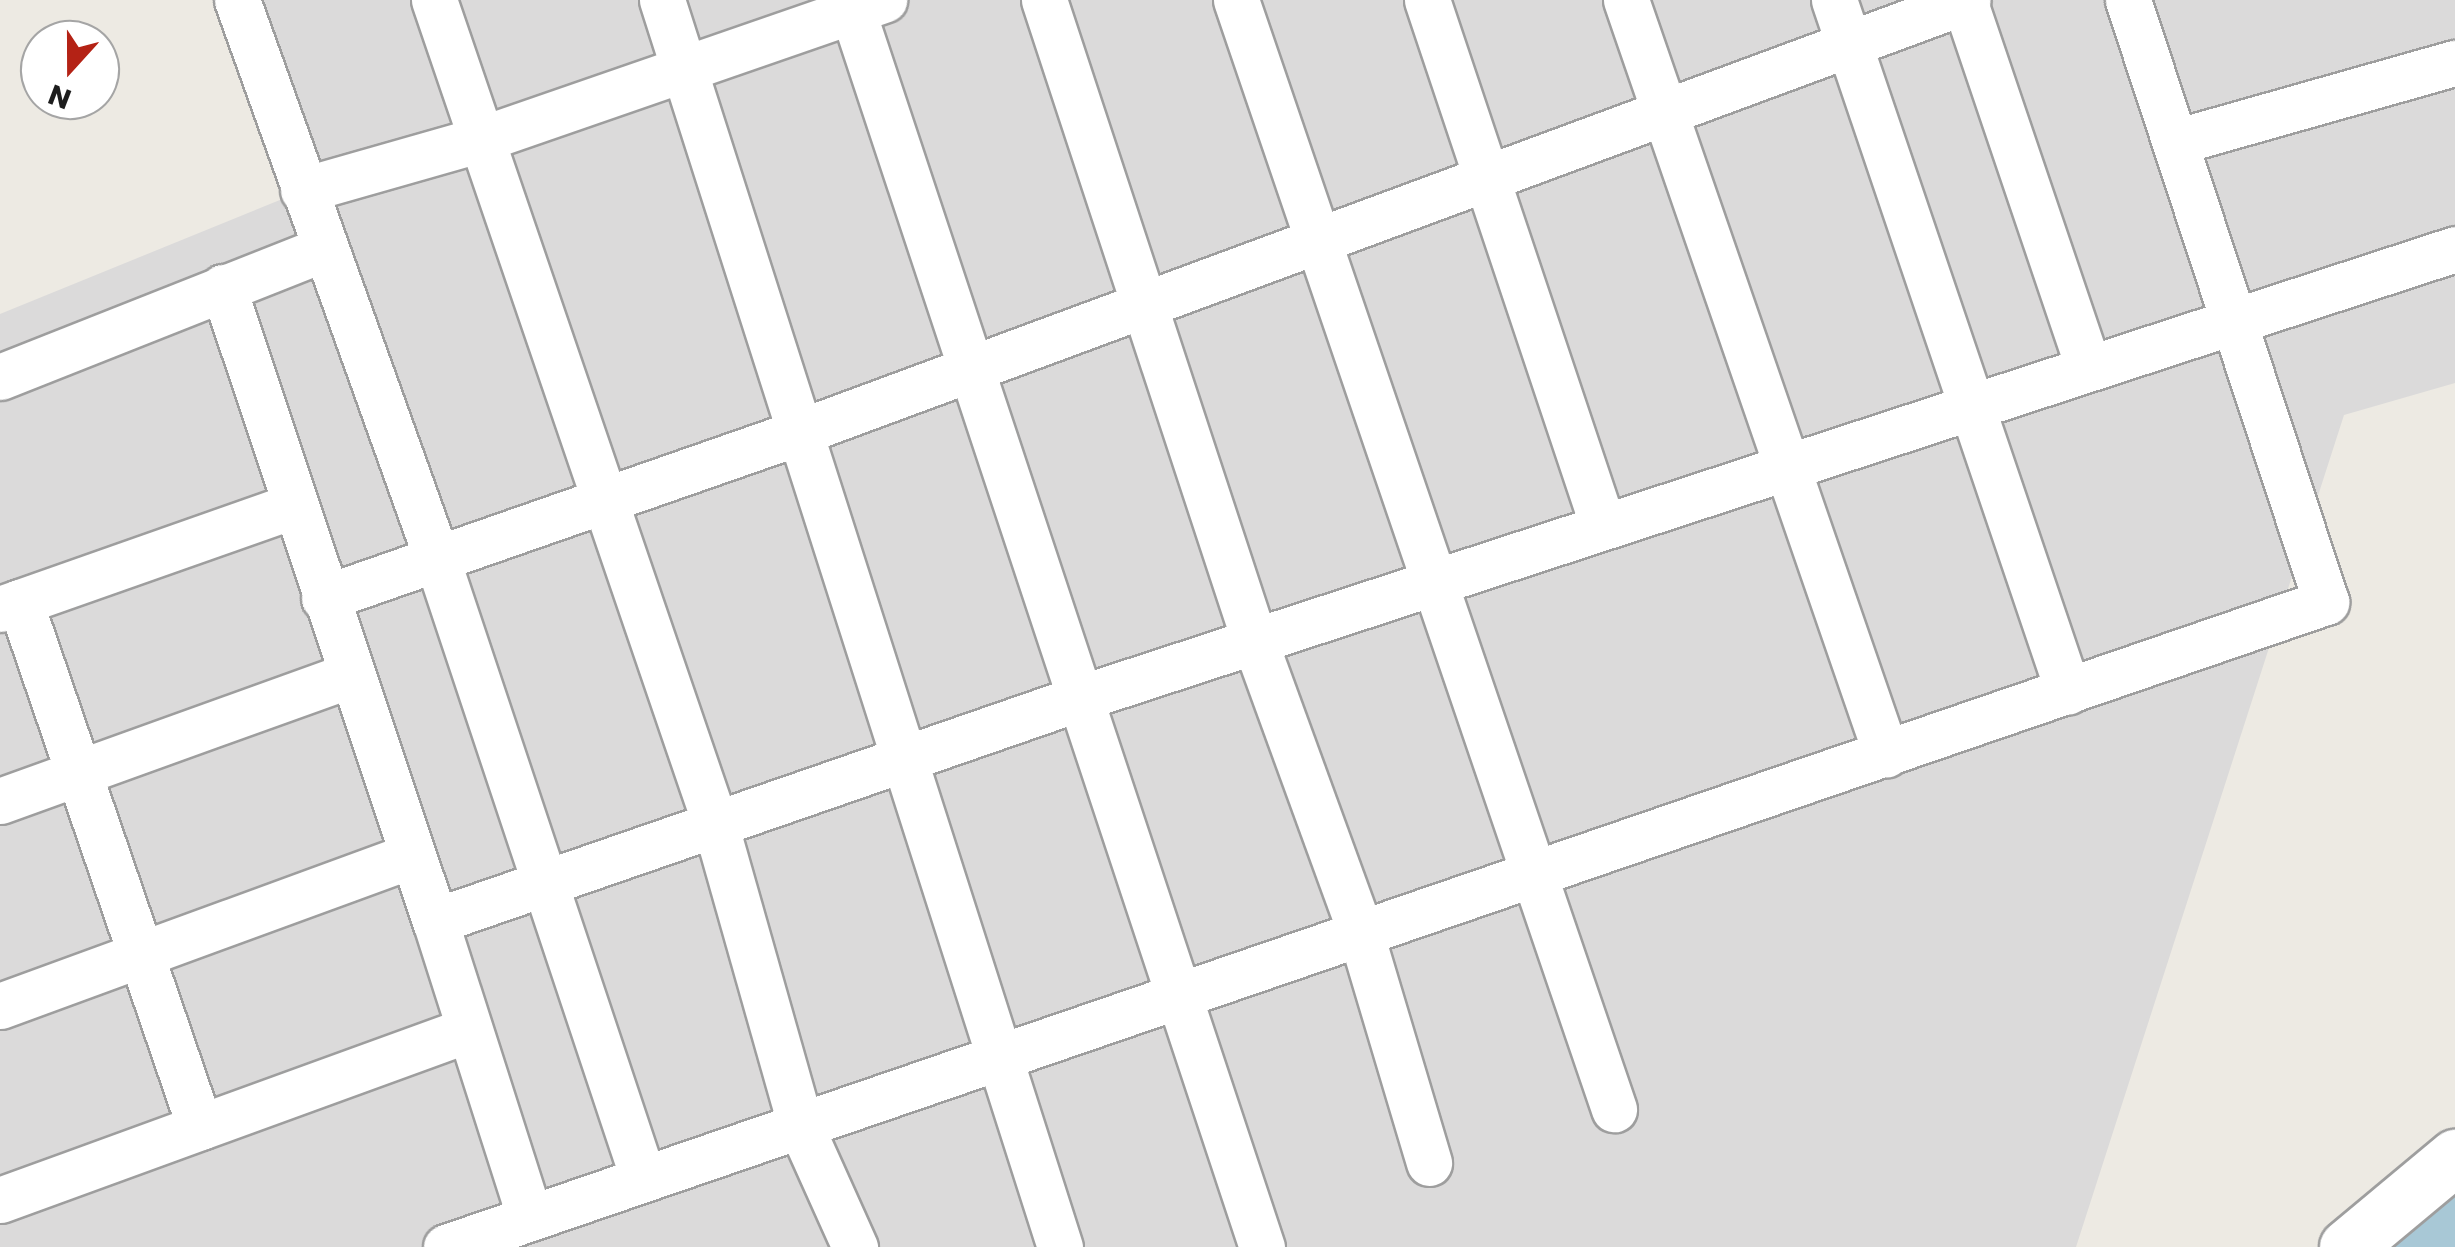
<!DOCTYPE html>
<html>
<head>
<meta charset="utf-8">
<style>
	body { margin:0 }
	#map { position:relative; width:2455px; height:1247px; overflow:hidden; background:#edeae3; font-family:Poppins,sans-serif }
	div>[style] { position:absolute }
	.residential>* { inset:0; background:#dbdada }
	.water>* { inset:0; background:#a8c8d6 }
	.roads { filter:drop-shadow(2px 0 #9e9e9e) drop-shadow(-2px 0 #9e9e9e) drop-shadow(0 2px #9e9e9e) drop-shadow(0 -2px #9e9e9e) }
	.minor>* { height:45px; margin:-22.5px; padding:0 22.5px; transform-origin:22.5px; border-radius:22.5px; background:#fff }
	.tertiary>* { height:55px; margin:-27.5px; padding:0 27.5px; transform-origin:27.5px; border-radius:27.5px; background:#fff }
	span { translate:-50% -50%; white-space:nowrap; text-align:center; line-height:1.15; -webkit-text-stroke:8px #fff; paint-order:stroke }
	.north { position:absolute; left:20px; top:20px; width:100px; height:100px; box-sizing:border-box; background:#fff; border:2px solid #a5a5a5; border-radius:50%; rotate:201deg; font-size:28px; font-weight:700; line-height:40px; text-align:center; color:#1d1d1d }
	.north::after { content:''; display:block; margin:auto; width:35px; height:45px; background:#b42215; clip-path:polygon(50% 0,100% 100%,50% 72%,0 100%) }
</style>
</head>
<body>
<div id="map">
	<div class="residential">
		<i style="clip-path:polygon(236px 0,2455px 0,2455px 383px,2344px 415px,2076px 1247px,0 1247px,0 314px,302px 191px)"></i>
	</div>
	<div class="water">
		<i style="clip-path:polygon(2455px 1157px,2455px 1247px,2347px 1247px)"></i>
	</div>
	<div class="roads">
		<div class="minor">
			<i style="left:237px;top:0;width:587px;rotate:70.3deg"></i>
			<i style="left:435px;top:553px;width:656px;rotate:71.59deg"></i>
			<i style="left:434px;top:0;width:870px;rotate:71.15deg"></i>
			<i style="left:715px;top:823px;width:316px;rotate:74.2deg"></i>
			<i style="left:801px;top:1127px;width:132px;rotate:65.8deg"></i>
			<i style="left:662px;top:0;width:1309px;rotate:72.3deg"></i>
			<i style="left:849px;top:0;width:1314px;rotate:71.68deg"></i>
			<i style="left:1044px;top:0;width:676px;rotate:71.81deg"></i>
			<i style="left:1255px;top:642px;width:307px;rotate:70deg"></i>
			<i style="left:1360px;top:931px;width:242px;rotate:73.4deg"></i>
			<i style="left:1236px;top:0;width:1172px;rotate:71.18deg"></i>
			<i style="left:1427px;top:0;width:555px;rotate:71.5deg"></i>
			<i style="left:1626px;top:0;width:798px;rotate:70.97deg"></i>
			<i style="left:1834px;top:0;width:730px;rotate:71.29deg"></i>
			<i style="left:1964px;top:0;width:384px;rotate:71.3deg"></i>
			<i style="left:2175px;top:142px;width:291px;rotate:-15.8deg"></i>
			<i style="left:303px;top:190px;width:183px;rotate:-15.9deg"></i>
			<i style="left:479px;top:140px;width:429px;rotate:-19.1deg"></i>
			<i style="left:223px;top:287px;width:669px;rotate:71.51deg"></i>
			<i style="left:0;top:377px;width:348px;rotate:-21.6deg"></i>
			<i style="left:324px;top:598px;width:501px;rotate:-19.23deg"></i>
			<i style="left:797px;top:433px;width:1248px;rotate:-20.29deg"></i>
			<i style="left:20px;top:602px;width:555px;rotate:71.08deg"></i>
			<i style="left:0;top:609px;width:311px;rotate:-19.4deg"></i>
			<i style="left:0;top:801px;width:372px;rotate:-19.8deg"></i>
			<i style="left:0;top:1006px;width:439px;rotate:-20.1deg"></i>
			<i style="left:0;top:1200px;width:499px;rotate:-20deg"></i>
			<i style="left:530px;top:1218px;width:312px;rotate:-107.7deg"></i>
			<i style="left:435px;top:921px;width:679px;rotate:-19.08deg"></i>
			<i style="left:1077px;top:699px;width:1450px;rotate:-18.08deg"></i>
			<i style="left:446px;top:1247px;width:1988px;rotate:-18.94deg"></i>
			<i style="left:2326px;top:602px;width:634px;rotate:-108.21deg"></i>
		</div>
		<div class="tertiary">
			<i style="left:2347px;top:1247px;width:141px;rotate:-39.8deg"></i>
		</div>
	</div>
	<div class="north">N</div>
</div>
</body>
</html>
